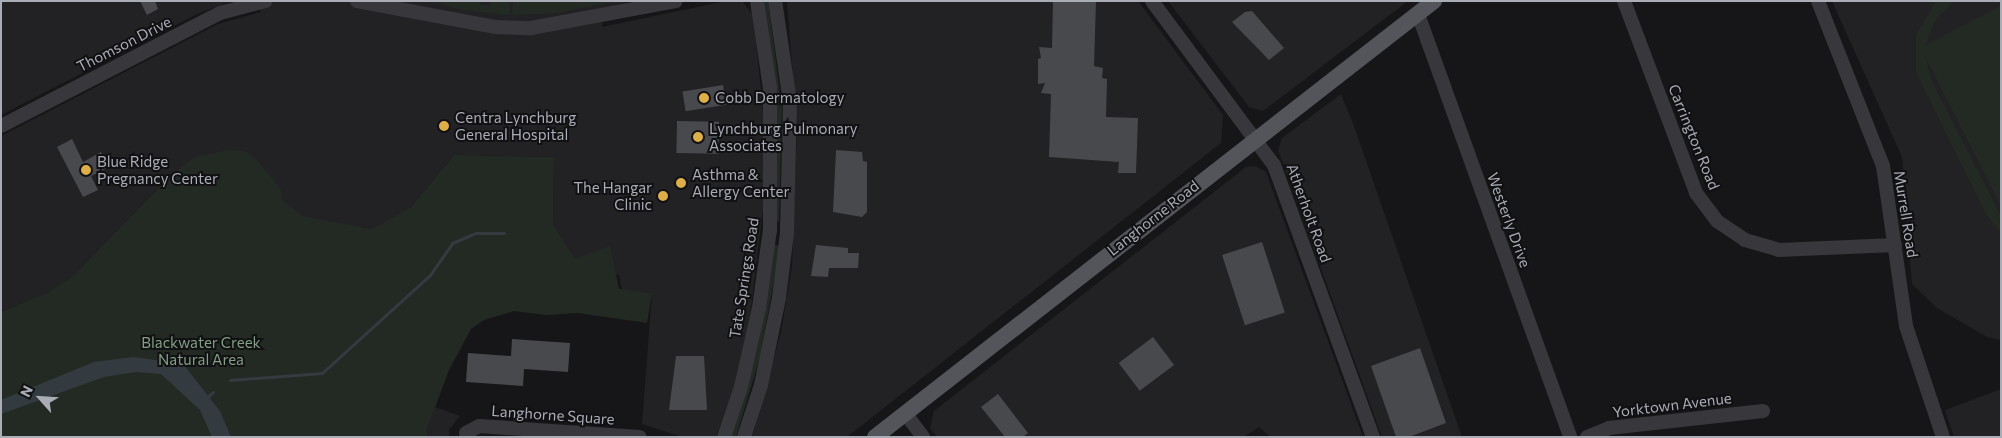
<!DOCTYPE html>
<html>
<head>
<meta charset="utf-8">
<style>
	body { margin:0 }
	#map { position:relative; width:2002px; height:438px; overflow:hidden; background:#161618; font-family:Commissioner,sans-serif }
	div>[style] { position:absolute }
	.built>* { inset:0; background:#222225 }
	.green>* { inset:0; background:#232a24 }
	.water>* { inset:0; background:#333b41 }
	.stream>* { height:3px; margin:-1.5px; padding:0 1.5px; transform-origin:1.5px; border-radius:1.5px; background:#333b41 }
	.building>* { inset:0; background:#48494d; transform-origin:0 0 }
	.minor>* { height:14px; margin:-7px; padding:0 7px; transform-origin:7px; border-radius:7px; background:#38383c }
	.major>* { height:16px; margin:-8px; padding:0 8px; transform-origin:8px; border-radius:8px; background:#54555b }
	.dots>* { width:14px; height:14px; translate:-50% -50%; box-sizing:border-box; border:2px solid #111113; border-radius:50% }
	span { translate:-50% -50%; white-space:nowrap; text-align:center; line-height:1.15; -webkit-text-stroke:4px #111113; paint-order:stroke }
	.street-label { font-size:15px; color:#aaadb6 }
	.poi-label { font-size:15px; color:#aaadb6 }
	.left { translate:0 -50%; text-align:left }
	.right { translate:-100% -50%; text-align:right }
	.park-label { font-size:15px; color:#839f85 }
	.frame { position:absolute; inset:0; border:2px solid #aaadb6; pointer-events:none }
	.north { position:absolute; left:15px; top:373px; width:50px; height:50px; -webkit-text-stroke:4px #111113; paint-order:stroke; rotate:296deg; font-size:14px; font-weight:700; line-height:20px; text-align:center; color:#aaadb6 }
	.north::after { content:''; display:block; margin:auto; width:18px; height:22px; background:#aaadb6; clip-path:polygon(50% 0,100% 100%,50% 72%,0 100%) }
</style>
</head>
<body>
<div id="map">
	<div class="built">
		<i style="clip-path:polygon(1px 1px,232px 1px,197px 14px,1px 115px)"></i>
		<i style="clip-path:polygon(257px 1px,633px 1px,604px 8px,602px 27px,726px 1px,743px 2px,752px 14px,757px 50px,765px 134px,763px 208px,749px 325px,736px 381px,716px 437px,682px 437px,642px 424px,652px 293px,622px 290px,619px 275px,575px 260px,553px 224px,554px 157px,454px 155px,411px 207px,372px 229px,302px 217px,282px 199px,170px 176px,74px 275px,47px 293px,1px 312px,1px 136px,218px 24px,261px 12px)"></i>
		<i style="clip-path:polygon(787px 1px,1138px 1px,1223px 115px,1221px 143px,847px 437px,752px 437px,781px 332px,792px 266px,797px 130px)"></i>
		<i style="clip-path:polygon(1168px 1px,1408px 1px,1263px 111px,1249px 107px)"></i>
		<i style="clip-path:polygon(1832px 1px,2001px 1px,2001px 340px,1987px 337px,1937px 308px,1912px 284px,1902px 157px)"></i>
		<i style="clip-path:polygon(1341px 94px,1354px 126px,1462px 437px,1382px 437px,1278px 150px,1282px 138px)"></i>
		<i style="clip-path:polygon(1255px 166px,1266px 172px,1363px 437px,1271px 437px,1259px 427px,1243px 437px,937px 437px,930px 428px,934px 411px,1246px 167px)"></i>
		<i style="clip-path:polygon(2001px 389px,2001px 437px,1954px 437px,1945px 410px)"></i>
		<i style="clip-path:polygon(435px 407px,460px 416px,449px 430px,450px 437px,428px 437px,427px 429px)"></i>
	</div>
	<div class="green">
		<i style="clip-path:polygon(433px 1px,480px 1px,480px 5px,490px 6px,491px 1px,510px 2px,510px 15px,461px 10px)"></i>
		<i style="clip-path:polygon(617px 1px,556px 13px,512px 15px,513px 2px)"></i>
		<i style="clip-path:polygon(762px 1px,768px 1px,782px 109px,779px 222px,775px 219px,776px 109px)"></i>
		<i style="clip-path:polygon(1936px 1px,1954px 1px,1934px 22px,1926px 45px,2001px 6px,2001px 206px,1925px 56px,1932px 82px,2001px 216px,2001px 233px,1986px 214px,1916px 72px,1916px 35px)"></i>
		<i style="clip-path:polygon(229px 150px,245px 151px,257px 160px,281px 190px,282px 199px,302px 216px,372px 229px,411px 207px,454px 155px,554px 157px,553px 224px,575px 259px,610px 246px,619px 289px,652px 293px,647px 323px,578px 313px,546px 315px,514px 311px,484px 320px,471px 329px,449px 370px,427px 429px,428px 437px,1px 437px,1px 312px,47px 293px,74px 275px,170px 176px,195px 157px)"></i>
		<i style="clip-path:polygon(774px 244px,779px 246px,775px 275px,760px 357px,736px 437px,730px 437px)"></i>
	</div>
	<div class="water">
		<i style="clip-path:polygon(133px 357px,183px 364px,220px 411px,231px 437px,212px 437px,200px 410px,161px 374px,136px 372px,104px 377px,1px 414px,1px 400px,94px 362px)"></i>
	</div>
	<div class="stream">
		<i style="left:230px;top:380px;width:92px;rotate:-4.4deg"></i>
		<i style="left:322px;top:373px;width:146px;rotate:-42.2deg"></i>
		<i style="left:430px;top:275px;width:39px;rotate:-55deg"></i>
		<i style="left:452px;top:243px;width:26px;rotate:-23deg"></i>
		<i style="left:476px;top:233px;width:28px"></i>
		<i style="left:206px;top:398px;width:9px;rotate:-41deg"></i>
	</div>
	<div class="building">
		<i style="clip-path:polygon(140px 1px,155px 1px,158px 9px,147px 15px)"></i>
		<i style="clip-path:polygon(1053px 1px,1096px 1px,1094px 66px,1103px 68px,1102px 78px,1107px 79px,1106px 117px,1138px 118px,1136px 173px,1118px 173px,1119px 162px,1049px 157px,1051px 94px,1041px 93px,1045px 83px,1038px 84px,1038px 59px,1041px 58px,1039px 47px,1052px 48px)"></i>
		<i style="clip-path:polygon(1252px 11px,1284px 48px,1269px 60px,1232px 22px,1245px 12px)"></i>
		<i style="left:723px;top:85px;width:20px;height:41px;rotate:81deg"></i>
		<i style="left:677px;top:121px;width:42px;height:32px;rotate:1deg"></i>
		<i style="clip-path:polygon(72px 139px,83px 162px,101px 152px,109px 167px,91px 176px,98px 190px,83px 197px,57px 147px)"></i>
		<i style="clip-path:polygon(836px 150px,862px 152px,863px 161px,867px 162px,867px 212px,862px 217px,833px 212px)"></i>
		<i style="left:1262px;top:242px;width:74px;height:42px;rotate:72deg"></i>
		<i style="clip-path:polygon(816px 245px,848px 248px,848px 253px,859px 253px,858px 268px,829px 268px,828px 277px,811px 276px)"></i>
		<i style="left:1153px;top:337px;width:35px;height:43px;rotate:53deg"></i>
		<i style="clip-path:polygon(512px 339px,570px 343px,568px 372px,524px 369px,523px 386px,466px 382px,468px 353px,511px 356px)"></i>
		<i style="clip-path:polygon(1420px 348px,1446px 423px,1409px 437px,1396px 437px,1371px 366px)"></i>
		<i style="clip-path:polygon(676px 356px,704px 356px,707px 410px,669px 410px)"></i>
		<i style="clip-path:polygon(998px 394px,1028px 433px,1023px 437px,1005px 437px,981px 407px)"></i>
	</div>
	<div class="minor">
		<i style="left:357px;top:1px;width:140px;rotate:10.7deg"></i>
		<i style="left:495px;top:27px;width:36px;rotate:2deg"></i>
		<i style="left:531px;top:28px;width:147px;rotate:-10.5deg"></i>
		<i style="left:1152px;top:1px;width:204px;rotate:53.4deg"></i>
		<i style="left:1274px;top:165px;width:289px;rotate:70deg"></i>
		<i style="left:1624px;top:1px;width:205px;rotate:69.4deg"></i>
		<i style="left:1696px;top:193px;width:35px;rotate:53deg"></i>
		<i style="left:1717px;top:221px;width:34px;rotate:34deg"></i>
		<i style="left:1745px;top:240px;width:35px;rotate:16deg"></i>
		<i style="left:1779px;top:250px;width:116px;rotate:-2.5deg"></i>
		<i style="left:1818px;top:1px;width:177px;rotate:68.5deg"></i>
		<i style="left:1883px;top:166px;width:162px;rotate:81.8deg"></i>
		<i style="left:1906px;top:326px;width:117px;rotate:71.6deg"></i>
		<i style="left:1418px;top:14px;width:449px;rotate:70.2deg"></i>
		<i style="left:1px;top:126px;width:246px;rotate:-27.3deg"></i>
		<i style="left:220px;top:13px;width:47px;rotate:-14.9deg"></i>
		<i style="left:905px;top:413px;width:30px;rotate:53deg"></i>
		<i style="left:466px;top:433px;width:15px;rotate:-28deg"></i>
		<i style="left:479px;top:426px;width:161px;rotate:3.9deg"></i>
		<i style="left:724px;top:437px;width:53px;rotate:-71.2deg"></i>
		<i style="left:741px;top:387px;width:81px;rotate:-77.2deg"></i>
		<i style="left:759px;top:308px;width:79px;rotate:-82deg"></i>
		<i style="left:770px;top:230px;width:142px;rotate:-90deg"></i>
		<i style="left:770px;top:88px;width:88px;rotate:-98.5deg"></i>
		<i style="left:744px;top:437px;width:55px;rotate:-71.9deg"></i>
		<i style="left:761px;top:385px;width:89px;rotate:-78.3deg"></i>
		<i style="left:779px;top:298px;width:65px;rotate:-83deg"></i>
		<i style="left:787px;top:233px;width:131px;rotate:-88.7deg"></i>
		<i style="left:790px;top:102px;width:102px;rotate:-98.4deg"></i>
		<i style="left:1587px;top:437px;width:24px;rotate:-22deg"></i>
		<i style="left:1609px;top:428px;width:155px;rotate:-6.3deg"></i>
	</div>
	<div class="major">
		<i style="left:875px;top:437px;width:709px;rotate:-37.95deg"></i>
	</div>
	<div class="dots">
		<i style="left:704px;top:98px;background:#deae48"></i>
		<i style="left:444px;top:126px;background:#deae48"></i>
		<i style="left:698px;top:137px;background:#deae48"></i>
		<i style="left:86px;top:170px;background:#deae48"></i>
		<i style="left:681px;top:183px;background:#deae48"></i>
		<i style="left:663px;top:196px;background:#deae48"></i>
	</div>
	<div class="street-label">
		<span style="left:124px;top:44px;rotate:-27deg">Thomson Drive</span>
		<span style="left:1694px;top:137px;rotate:68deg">Carrington Road</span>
		<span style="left:1309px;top:213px;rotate:70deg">Atherholt Road</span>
		<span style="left:1906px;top:214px;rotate:81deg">Murrell Road</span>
		<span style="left:1153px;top:218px;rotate:-38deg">Langhorne Road</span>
		<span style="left:1509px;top:220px;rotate:70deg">Westerly Drive</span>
		<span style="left:744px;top:278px;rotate:-81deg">Tate Springs Road</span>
		<span style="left:1672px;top:405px;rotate:-7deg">Yorktown Avenue</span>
		<span style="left:553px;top:415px;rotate:4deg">Langhorne Square</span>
	</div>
	<div class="poi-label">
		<span class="left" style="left:715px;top:98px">Cobb Dermatology</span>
		<span class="left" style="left:455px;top:126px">Centra Lynchburg<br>General Hospital</span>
		<span class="left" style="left:709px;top:137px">Lynchburg Pulmonary<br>Associates</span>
		<span class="left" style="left:97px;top:170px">Blue Ridge<br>Pregnancy Center</span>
		<span class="left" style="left:692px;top:183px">Asthma &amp;<br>Allergy Center</span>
		<span class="right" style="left:652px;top:196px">The Hangar<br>Clinic</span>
	</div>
	<div class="park-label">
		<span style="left:201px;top:351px">Blackwater Creek<br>Natural Area</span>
	</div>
	<div class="frame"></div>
	<div class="north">N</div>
</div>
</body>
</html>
